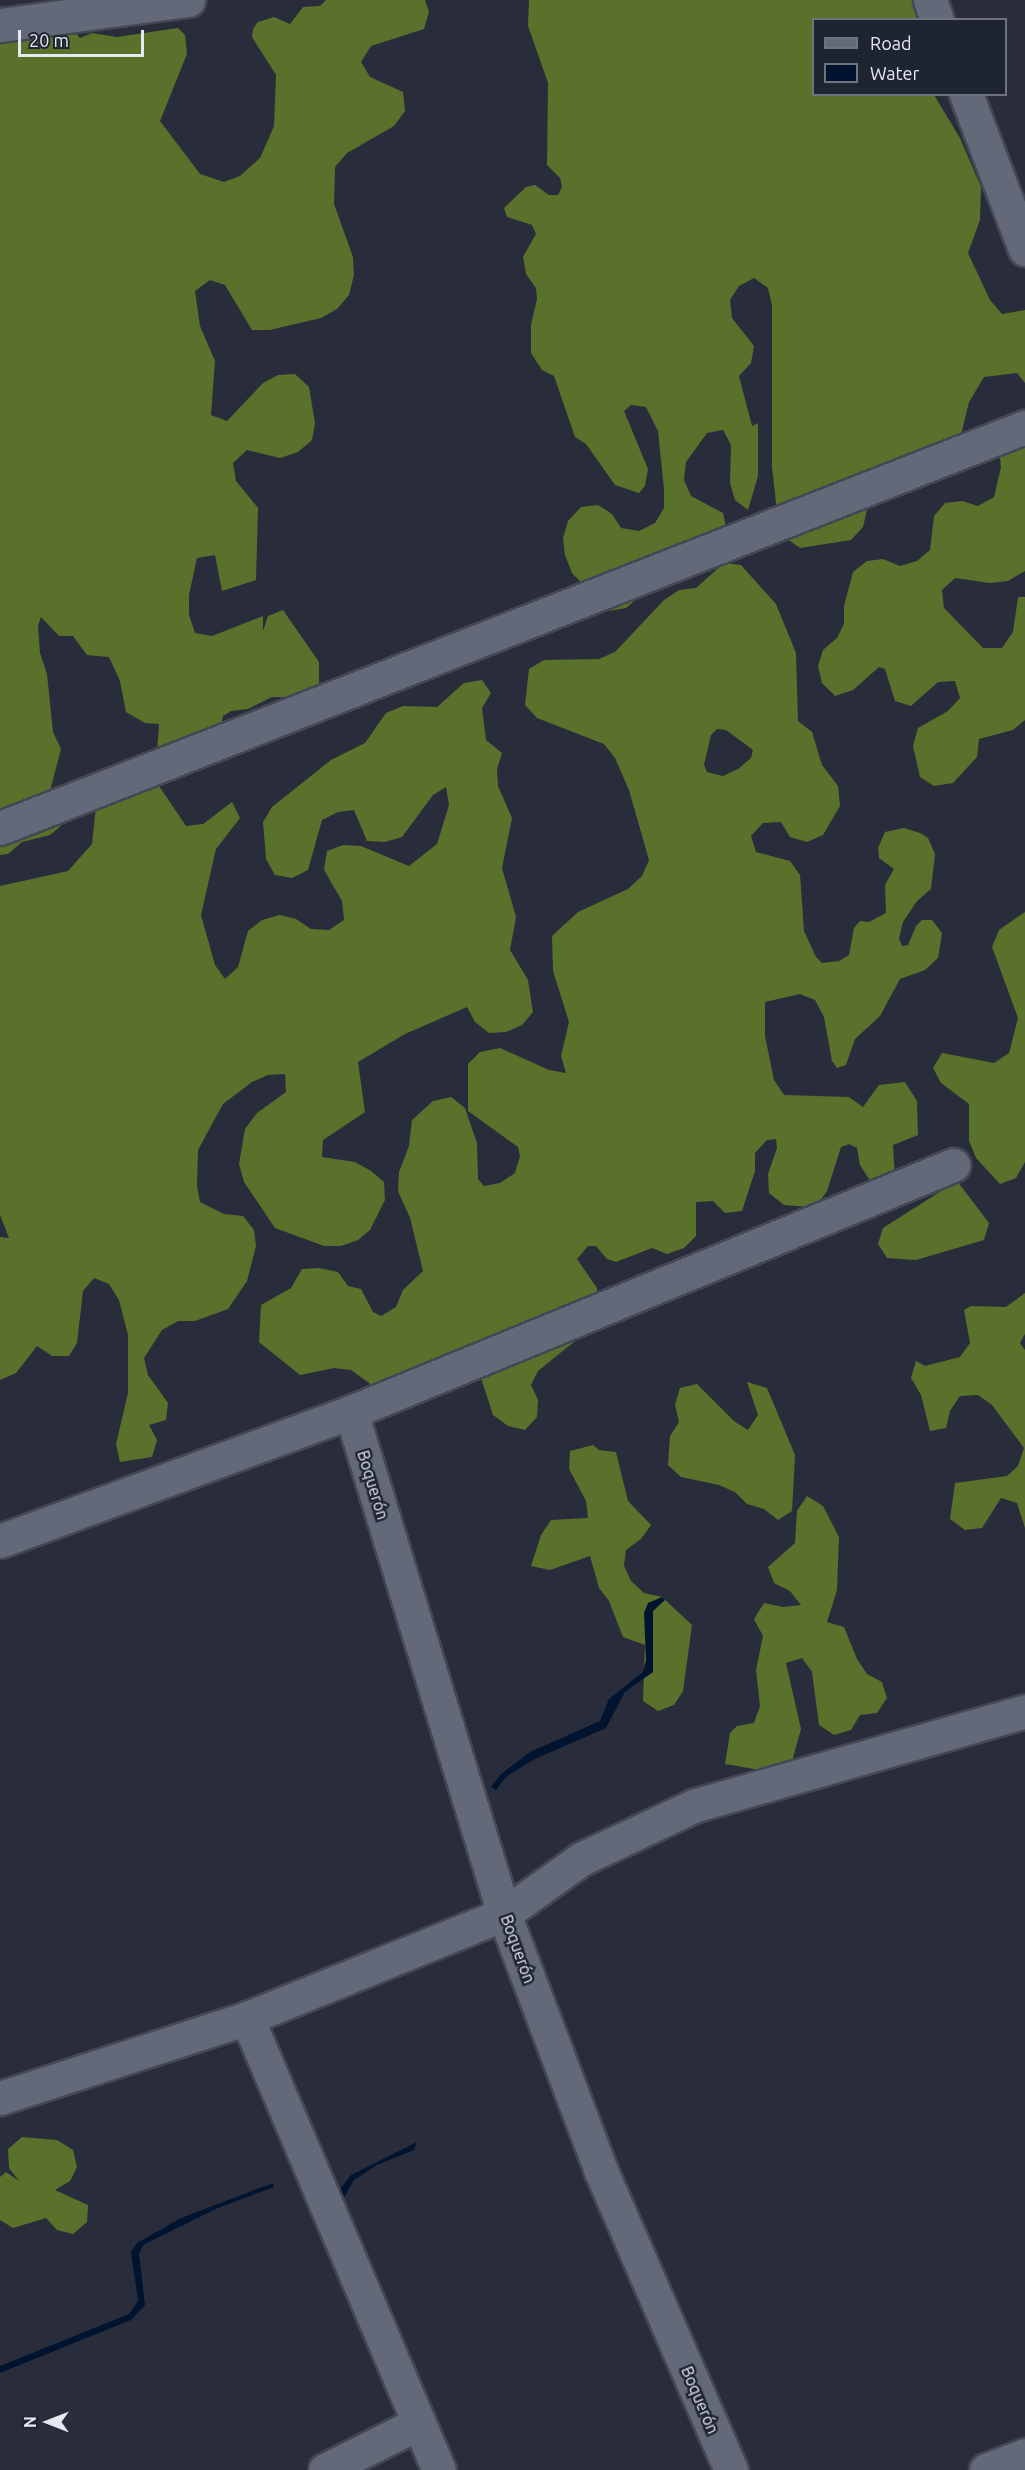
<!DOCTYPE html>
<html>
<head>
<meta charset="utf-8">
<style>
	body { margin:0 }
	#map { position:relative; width:1025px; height:2470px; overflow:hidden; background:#292d3b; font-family:Ubuntu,sans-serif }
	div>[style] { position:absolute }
	.forest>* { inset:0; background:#59712a }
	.water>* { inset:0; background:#01142f }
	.roads { filter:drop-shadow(2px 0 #444854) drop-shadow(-2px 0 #444854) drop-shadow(0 2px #444854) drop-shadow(0 -2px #444854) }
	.minor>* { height:33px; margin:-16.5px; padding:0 16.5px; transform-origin:16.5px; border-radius:16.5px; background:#636979 }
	span { translate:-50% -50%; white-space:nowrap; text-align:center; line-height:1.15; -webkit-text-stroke:5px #1f2431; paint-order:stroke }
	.street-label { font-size:16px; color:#e5e9f2 }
	.legend { position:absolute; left:812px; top:18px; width:195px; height:78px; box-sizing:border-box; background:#1f2431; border:2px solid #6e737e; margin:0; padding:8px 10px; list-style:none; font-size:18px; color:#e5e9f2 }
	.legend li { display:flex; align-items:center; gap:12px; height:30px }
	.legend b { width:30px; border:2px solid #6e737e }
	.north { position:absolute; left:18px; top:2392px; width:60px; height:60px; -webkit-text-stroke:4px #1f2431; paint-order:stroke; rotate:270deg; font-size:16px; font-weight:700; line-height:24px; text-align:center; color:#e5e9f2 }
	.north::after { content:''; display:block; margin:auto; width:21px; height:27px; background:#e5e9f2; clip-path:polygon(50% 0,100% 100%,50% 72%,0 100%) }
	.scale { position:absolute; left:18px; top:30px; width:126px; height:27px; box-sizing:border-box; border:3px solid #e5e9f2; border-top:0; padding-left:8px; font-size:18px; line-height:21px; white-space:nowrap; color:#e5e9f2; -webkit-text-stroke:4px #1f2431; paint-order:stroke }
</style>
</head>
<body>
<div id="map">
	<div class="forest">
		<i style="clip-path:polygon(326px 0,425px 0,429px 12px,424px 29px,371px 46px,361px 62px,370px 77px,403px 92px,405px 111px,394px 126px,347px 153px,335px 167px,334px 204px,353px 257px,354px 275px,349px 295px,337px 309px,321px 318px,270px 330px,252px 330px,225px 285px,210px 280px,195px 291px,200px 326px,215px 361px,211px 415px,227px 421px,263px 383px,278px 375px,295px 374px,309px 387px,315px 423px,312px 440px,298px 452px,280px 458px,247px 450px,233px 463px,236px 481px,258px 508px,256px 580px,222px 591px,215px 555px,197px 558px,189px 595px,189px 615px,195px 633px,212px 636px,263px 616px,263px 631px,268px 616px,283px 610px,319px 662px,319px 688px,298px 697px,272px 697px,248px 709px,231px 711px,223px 716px,221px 726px,157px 751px,159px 724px,145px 723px,126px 712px,120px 681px,109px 657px,87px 655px,73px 636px,59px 636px,41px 617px,38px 626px,40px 653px,47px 674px,53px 732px,61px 749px,50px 791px,62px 825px,50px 835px,22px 842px,8px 854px,0 855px,0 40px,74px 31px,80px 38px,92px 33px,117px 37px,178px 28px,185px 35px,187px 54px,160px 121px,200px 174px,224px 182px,240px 176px,260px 158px,274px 126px,276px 75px,252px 37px,253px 29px,258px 22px,274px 17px,290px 24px,303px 7px,320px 6px)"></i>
		<i style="clip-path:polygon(529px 0,917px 0,923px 19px,814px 20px,814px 94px,934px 95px,960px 138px,981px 187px,980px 220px,968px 253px,990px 300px,1002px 314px,1025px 310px,1025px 383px,1017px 373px,984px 377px,969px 402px,961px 435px,878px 497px,867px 510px,863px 527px,851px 540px,800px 548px,786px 538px,778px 520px,772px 467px,772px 305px,768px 288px,754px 278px,739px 286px,730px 300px,732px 318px,754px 346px,751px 363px,739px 376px,752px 426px,758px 423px,758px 476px,748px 510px,735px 500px,730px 483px,731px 445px,723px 430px,707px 433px,686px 462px,684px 480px,691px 496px,723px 513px,727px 531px,644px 580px,639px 597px,626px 608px,609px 611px,572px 573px,565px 555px,563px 538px,568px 521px,581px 507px,598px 505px,612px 514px,621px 528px,639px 531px,655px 523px,664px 508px,664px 489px,658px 431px,646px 407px,631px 405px,624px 411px,648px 469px,645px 486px,639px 493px,615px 485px,586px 444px,575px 437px,554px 376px,542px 370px,531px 353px,531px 325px,537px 299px,536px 288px,526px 274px,523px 257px,536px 234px,532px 225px,507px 217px,504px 208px,526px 187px,535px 185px,549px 195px,558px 195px,562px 187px,560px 178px,547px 165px,548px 83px,528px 26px)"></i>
		<i style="clip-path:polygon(1025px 428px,1025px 571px,1008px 581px,990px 583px,955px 578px,942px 590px,944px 608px,983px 648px,1002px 648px,1013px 632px,1018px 597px,1025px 597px,1025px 720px,1013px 730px,979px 739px,977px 757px,953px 783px,934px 786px,920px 777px,913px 746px,918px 728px,948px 711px,960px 698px,955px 681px,938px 682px,911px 706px,895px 701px,885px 669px,879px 667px,853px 690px,835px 696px,822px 683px,818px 666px,823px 650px,837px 638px,844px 624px,844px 606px,853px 572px,867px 561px,883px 559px,900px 566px,917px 561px,930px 550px,934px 516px,945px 503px,962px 501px,978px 506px,994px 497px,1001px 467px,999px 451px)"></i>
		<i style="clip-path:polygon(evenodd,724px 563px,741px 565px,776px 604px,796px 653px,798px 721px,812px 732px,822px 765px,838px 786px,840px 806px,823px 835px,807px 842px,790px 837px,781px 822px,763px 823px,751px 836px,756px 852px,790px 861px,800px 875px,804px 931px,816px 957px,822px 963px,839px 961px,849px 955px,854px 928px,860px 921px,869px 922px,886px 913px,885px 885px,894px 869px,879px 858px,878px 848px,885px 832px,904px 828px,920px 833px,928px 838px,935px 854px,931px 889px,917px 901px,903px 922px,899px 938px,902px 946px,908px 945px,916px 926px,922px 920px,932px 920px,942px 933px,938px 958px,925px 970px,900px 979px,880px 1016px,855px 1039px,846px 1065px,837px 1068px,832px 1061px,824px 1017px,815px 1000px,800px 994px,765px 1002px,765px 1036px,774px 1080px,784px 1095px,849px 1097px,863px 1107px,879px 1085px,905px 1082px,917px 1101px,918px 1135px,893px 1145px,895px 1177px,874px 1187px,860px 1165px,857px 1148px,849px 1144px,841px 1147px,827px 1191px,818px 1204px,810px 1207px,784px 1205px,769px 1193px,768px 1174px,777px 1148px,776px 1139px,767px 1140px,755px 1153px,755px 1171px,742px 1211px,725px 1213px,713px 1201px,696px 1202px,696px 1236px,684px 1248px,667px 1254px,652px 1248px,616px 1262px,607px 1259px,596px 1246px,588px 1246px,577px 1259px,597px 1288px,597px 1295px,580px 1337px,538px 1371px,531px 1385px,538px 1400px,537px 1417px,525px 1430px,508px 1426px,493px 1415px,482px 1381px,472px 1366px,380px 1391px,351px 1370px,334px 1368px,300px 1375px,259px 1342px,261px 1305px,291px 1288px,302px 1269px,319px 1268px,338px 1272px,348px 1286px,361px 1289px,373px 1312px,381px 1316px,396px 1307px,403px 1290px,423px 1271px,410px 1218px,398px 1191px,399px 1172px,409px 1146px,412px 1120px,433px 1101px,451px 1097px,465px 1108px,477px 1143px,478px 1179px,484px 1186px,500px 1183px,515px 1173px,520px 1156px,518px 1147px,468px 1111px,468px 1064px,480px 1052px,500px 1048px,549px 1070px,566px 1073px,561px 1056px,569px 1022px,553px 971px,552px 936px,578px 912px,628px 889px,642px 876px,649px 860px,629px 790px,615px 758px,604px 744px,537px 718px,525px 705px,529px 669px,544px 660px,599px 659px,615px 652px,664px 600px,679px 590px,696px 588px,724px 563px,717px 729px,726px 730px,753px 750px,751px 758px,738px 769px,723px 776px,707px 772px,704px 765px,711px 735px,717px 729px)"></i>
		<i style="clip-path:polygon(482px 680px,491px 693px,482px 708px,486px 740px,502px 753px,497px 769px,498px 786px,512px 818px,502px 868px,516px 917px,510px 950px,528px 980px,533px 1012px,522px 1025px,506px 1032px,489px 1033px,475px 1022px,467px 1007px,405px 1034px,358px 1062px,365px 1112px,323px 1140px,322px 1157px,355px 1162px,371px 1171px,384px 1182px,385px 1200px,370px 1230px,358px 1240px,341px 1246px,324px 1246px,275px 1228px,244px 1182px,239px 1164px,245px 1129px,257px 1113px,286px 1092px,285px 1074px,268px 1075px,252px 1082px,223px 1104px,198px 1150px,197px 1186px,200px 1202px,224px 1214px,243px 1216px,254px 1230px,256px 1246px,247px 1281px,228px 1309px,195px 1321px,178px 1321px,162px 1330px,144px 1358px,148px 1375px,168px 1403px,166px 1420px,149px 1425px,157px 1440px,152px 1457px,120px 1462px,116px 1444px,128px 1393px,128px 1335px,119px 1300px,109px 1284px,94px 1278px,83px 1291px,77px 1343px,69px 1356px,52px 1356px,37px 1346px,16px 1373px,0 1380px,0 1237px,9px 1238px,0 1215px,0 886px,68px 871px,92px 844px,96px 807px,157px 783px,186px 826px,203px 824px,232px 802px,240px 818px,216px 849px,201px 915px,215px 965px,225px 979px,238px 967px,248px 931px,262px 920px,280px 915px,296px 919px,311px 929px,329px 930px,344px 920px,342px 901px,324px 870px,327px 851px,343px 845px,361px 846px,409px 866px,437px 844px,449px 805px,446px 787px,433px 795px,402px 837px,385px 842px,367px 841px,354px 810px,338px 812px,322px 820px,308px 870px,292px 878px,275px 875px,266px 859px,263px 822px,272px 807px,331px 760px,365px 743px,386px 713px,403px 706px,437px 707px,464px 683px)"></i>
		<i style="clip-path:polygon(1025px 912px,1025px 1162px,1016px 1178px,1000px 1184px,976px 1158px,969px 1141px,969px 1104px,941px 1083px,933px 1068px,942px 1053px,994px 1063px,1009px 1053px,1018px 1018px,992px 947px,999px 930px)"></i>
		<i style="clip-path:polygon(957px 1181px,989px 1223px,984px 1240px,916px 1260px,887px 1258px,878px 1244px,883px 1228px)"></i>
		<i style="clip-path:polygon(1025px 1293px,1025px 1334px,1020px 1343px,1025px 1350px,1025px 1528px,1017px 1503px,1001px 1498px,982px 1528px,965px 1530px,950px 1519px,955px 1483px,1007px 1476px,1018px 1466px,1024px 1448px,992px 1405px,978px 1395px,960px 1396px,950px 1411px,946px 1428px,930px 1431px,921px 1395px,911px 1378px,916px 1361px,925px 1366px,960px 1357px,970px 1343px,964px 1310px,971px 1306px,1006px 1307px)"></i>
		<i style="clip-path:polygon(747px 1382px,767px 1388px,795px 1455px,792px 1511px,778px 1520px,764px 1509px,747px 1504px,735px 1492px,719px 1485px,681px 1477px,668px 1465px,670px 1436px,679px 1422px,675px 1405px,680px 1388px,697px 1384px,734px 1421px,748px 1430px,758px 1415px)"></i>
		<i style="clip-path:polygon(593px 1445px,599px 1450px,616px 1452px,628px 1501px,651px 1525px,641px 1539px,626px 1550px,624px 1566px,631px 1581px,644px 1593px,662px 1597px,692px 1625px,683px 1691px,674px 1705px,658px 1711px,643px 1701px,645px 1645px,623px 1637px,609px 1601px,599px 1588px,590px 1556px,550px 1570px,531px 1566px,541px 1535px,551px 1520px,588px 1518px,586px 1501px,569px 1469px,570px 1451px)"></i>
		<i style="clip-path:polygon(807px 1496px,823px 1506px,839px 1537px,837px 1590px,827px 1622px,844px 1627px,857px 1659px,867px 1674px,882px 1682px,887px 1698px,877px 1713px,860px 1715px,851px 1730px,834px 1735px,819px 1725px,812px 1672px,802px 1658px,786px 1663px,801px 1729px,792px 1761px,760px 1770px,725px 1764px,730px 1733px,737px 1726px,754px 1723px,760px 1706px,756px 1670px,763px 1636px,754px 1619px,764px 1603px,783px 1607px,801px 1605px,790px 1591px,774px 1583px,768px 1567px,795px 1543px,797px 1511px)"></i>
		<i style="clip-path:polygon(22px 2137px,57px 2140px,73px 2150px,77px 2167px,70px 2181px,55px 2190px,88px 2205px,87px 2222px,73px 2234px,57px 2230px,46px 2218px,13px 2228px,0 2220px,0 2177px,6px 2172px,19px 2181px,9px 2168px,8px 2149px)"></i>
	</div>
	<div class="water">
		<i style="clip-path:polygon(662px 1597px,665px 1600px,653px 1611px,653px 1672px,625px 1692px,606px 1728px,535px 1759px,507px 1776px,496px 1790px,491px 1787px,501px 1774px,530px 1752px,600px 1721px,609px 1699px,643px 1672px,646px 1660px,644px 1613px,648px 1603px)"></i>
		<i style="clip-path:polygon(417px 2142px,414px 2150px,377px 2165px,354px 2180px,340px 2205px,337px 2200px,340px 2189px,351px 2175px)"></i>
		<i style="clip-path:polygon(273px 2183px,274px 2187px,218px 2208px,143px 2245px,139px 2254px,145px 2305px,131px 2320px,0 2373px,0 2366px,129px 2314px,138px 2301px,131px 2252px,137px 2243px,181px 2218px)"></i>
	</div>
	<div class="roads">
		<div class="minor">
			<i style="left:930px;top:0;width:21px;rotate:71deg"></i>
			<i style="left:0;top:25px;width:190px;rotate:-7.6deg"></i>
			<i style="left:966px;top:94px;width:166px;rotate:69.2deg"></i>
			<i style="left:0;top:828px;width:1101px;rotate:-21.37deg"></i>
			<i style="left:351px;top:1412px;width:525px;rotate:73.05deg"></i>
			<i style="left:504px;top:1914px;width:275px;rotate:69.3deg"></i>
			<i style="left:601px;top:2171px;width:326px;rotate:66.5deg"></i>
			<i style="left:0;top:1541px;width:374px;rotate:-20.2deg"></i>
			<i style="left:351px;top:1412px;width:651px;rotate:-22.31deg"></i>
			<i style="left:247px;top:2018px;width:491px;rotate:67deg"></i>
			<i style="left:0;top:2098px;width:260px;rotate:-17.9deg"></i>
			<i style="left:247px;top:2018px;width:277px;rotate:-22deg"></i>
			<i style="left:504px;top:1914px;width:95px;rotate:-35.5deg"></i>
			<i style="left:581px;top:1859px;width:127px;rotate:-25.2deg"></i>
			<i style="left:696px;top:1805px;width:342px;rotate:-15.9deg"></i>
			<i style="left:325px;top:2470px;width:105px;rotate:-26.6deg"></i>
			<i style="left:986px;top:2470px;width:42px;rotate:-21deg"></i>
		</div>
	</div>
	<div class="street-label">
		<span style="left:373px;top:1485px;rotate:73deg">Boquerón</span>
		<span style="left:518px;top:1949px;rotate:70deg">Boquerón</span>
		<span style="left:700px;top:2400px;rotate:67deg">Boquerón</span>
	</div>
	<ul class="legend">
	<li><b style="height:8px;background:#636979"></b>Road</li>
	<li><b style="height:16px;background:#01142f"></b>Water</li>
	</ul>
	<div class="north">N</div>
	<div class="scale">20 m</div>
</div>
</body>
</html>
